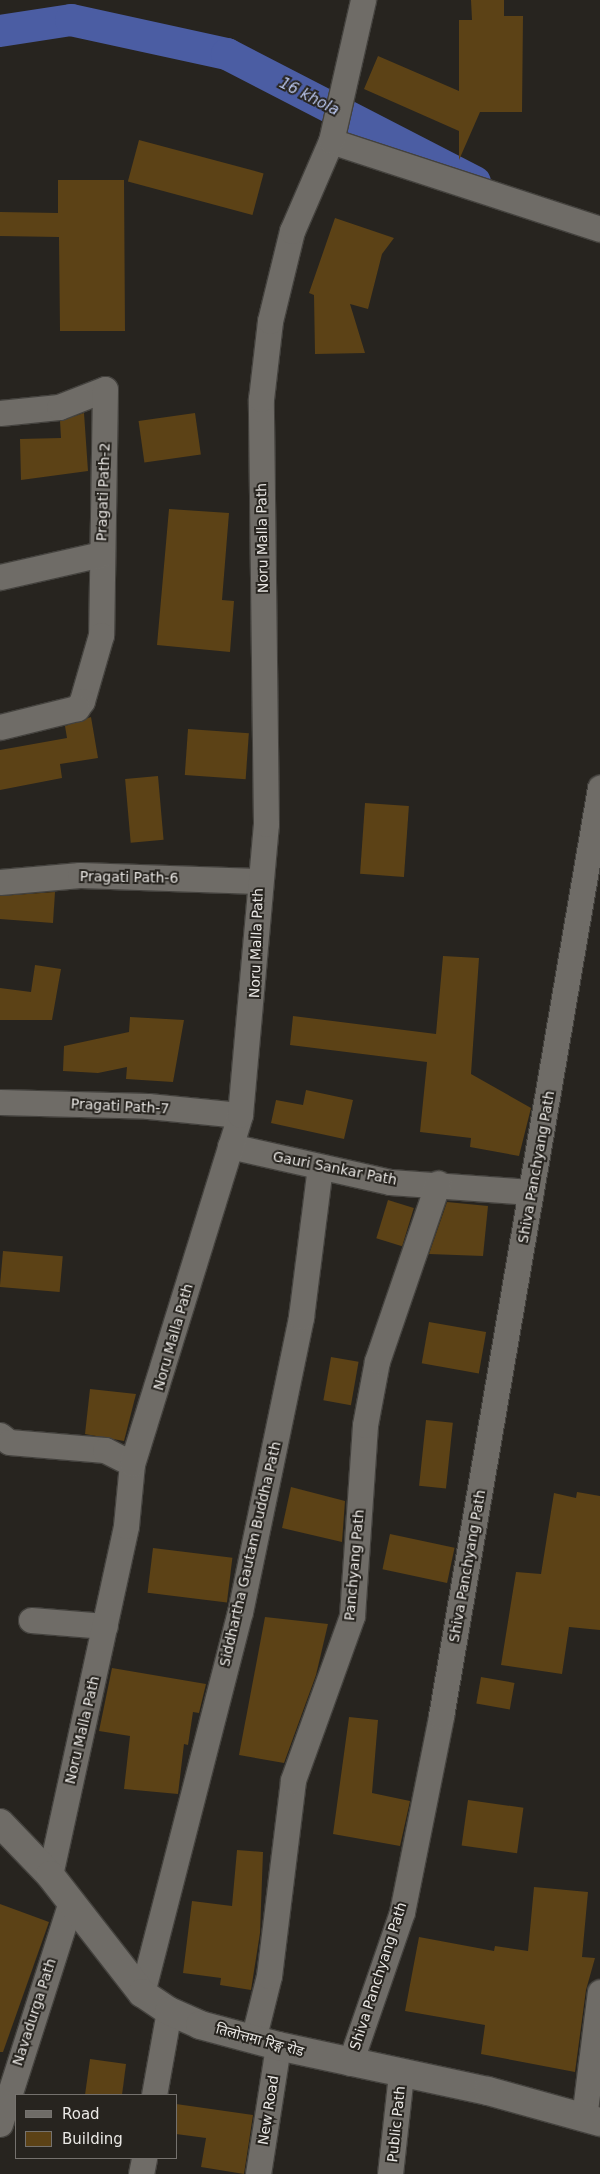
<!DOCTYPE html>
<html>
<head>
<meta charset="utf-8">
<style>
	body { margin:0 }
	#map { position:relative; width:600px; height:2174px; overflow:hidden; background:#27241f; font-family:"DejaVu Sans","Noto Sans Devanagari",sans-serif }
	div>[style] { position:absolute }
	.canal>* { height:32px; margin:-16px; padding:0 16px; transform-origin:16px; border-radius:16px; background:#4b5da3 }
	.building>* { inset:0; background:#5c4216; transform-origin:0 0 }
	.roads { filter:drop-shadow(1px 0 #44423e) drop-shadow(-1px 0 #44423e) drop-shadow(0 1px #44423e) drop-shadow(0 -1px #44423e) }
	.street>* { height:25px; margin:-12.5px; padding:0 12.5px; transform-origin:12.5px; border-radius:12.5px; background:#6f6c67 }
	.secondary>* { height:28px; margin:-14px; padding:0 14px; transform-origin:14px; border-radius:14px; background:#6f6c67 }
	span { translate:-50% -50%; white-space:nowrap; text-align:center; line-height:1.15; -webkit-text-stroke:4px #27241f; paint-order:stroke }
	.street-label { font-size:14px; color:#eae8e5 }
	.water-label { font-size:15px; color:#bcc9f1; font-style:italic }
	.legend { position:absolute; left:15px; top:2094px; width:162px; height:65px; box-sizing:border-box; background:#27241f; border:1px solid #75726e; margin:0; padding:6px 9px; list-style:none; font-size:15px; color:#eae8e5 }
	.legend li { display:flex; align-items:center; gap:10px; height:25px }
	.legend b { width:25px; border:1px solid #75726e }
</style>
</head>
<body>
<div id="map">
	<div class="canal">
		<i style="left:0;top:31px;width:72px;rotate:-8.8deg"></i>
		<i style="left:71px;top:20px;width:160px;rotate:12.3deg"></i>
		<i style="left:227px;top:54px;width:279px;rotate:27.3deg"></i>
	</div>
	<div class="building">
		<i style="clip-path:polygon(471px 0,504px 0,504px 16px,523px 16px,522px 112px,480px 112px,459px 160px,459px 131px,364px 89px,378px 56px,459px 91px,459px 20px,472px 20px)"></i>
		<i style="left:139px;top:140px;width:129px;height:43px;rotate:15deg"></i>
		<i style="clip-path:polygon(58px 180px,124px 180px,125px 331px,60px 331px,59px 237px,0 236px,0 212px,58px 213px)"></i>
		<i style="clip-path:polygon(335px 218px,394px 238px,382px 254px,368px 309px,350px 304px,365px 353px,315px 354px,314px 295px,309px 293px)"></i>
		<i style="clip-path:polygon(84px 413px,88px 471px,21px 480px,20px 439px,61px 438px,60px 421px)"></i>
		<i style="left:195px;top:413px;width:42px;height:57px;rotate:82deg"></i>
		<i style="clip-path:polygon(169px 509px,229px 513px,222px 600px,234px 601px,230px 652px,157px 645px)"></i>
		<i style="clip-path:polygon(91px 717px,98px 758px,60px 764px,62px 778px,0 790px,0 750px,67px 738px,65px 726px)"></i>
		<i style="left:188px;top:729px;width:61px;height:46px;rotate:4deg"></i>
		<i style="left:158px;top:776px;width:64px;height:33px;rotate:85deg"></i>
		<i style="left:365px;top:803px;width:44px;height:71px;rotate:4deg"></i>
		<i style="clip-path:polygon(55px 892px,53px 923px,0 919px,0 896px)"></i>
		<i style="clip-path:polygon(443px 956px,479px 958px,471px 1074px,531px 1108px,519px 1156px,470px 1147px,471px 1138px,420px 1132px,427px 1062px,290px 1045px,293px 1016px,436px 1034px)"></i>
		<i style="clip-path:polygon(35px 965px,61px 969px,52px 1020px,0 1020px,0 988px,31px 992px)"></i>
		<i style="clip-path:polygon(130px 1017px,184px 1020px,173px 1082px,126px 1079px,127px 1067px,98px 1073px,63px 1071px,64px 1046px,129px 1032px)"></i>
		<i style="clip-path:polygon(306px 1090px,353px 1100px,344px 1139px,271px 1123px,276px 1100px,303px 1105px)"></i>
		<i style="left:388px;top:1200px;width:27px;height:40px;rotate:17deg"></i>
		<i style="clip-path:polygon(447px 1202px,488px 1206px,483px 1256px,429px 1254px)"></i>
		<i style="left:3px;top:1251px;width:60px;height:36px;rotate:5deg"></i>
		<i style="left:429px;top:1322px;width:58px;height:42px;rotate:10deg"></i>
		<i style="left:331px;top:1357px;width:28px;height:44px;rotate:10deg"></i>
		<i style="clip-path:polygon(90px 1389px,136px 1394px,124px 1441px,85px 1434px)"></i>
		<i style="left:426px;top:1420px;width:27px;height:66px;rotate:6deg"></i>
		<i style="clip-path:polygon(291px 1487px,345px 1501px,342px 1542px,282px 1528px)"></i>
		<i style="clip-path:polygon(577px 1492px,600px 1496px,600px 1630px,569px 1627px,562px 1674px,501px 1665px,516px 1572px,541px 1574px,554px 1493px,576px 1498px)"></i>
		<i style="left:390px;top:1534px;width:66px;height:36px;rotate:12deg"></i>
		<i style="left:153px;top:1548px;width:80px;height:45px;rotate:7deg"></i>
		<i style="clip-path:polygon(265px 1617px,328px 1624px,316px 1675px,284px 1763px,239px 1755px)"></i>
		<i style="clip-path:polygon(112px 1668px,206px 1684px,199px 1713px,193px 1712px,188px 1745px,184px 1744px,178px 1794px,124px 1789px,130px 1736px,99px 1731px)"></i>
		<i style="left:481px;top:1677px;width:34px;height:27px;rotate:10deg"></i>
		<i style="clip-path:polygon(349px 1717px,378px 1720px,372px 1793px,410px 1801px,400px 1846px,333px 1834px)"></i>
		<i style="left:468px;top:1800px;width:56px;height:46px;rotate:8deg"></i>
		<i style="clip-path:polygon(237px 1850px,263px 1852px,260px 1933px,251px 1990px,220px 1985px,221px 1978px,183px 1973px,192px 1901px,232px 1906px)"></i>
		<i style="clip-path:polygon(534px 1887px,588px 1892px,582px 1957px,595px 1958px,586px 1990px,575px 2072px,481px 2054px,485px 2025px,405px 2011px,419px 1937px,494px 1951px,495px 1946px,528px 1951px)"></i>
		<i style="clip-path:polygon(0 1904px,49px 1922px,3px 2052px,0 2052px)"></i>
		<i style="clip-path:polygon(90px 2059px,126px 2064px,122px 2095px,85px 2095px)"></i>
		<i style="clip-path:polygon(176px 2104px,253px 2115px,244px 2174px,201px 2167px,206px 2138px,176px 2134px)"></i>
	</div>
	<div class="roads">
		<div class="street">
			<i style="left:331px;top:141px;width:283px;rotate:18.1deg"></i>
			<i style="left:0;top:413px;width:59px;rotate:-5.8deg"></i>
			<i style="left:59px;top:407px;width:49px;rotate:-21.4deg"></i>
			<i style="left:105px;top:389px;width:246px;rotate:90.9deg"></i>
			<i style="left:101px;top:635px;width:69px;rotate:106.1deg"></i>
			<i style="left:82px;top:701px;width:9px;rotate:126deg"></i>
			<i style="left:77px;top:708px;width:79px;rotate:166.1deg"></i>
			<i style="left:0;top:577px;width:104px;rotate:-12.8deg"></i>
			<i style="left:0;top:882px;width:80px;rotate:-5deg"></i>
			<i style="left:80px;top:875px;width:178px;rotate:1.9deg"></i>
			<i style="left:0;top:1102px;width:148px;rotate:1.5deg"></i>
			<i style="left:148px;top:1106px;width:92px;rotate:5.6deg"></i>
			<i style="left:230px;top:1146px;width:164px;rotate:12.7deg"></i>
			<i style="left:390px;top:1182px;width:141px;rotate:4.1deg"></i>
			<i style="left:0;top:1435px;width:11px;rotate:38deg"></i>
			<i style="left:9px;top:1442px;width:96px;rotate:4.8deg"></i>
			<i style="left:105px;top:1450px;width:30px;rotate:27deg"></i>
			<i style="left:31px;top:1620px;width:74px;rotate:4.6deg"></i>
			<i style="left:50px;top:1875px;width:357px;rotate:-77.7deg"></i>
			<i style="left:126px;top:1526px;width:62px;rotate:-84.5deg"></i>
			<i style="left:132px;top:1464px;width:365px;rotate:-72.8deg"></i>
			<i style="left:240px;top:1115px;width:292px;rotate:-84.9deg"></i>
			<i style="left:266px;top:824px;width:425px;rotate:-90.7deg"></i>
			<i style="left:261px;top:399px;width:79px;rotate:-83.4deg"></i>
			<i style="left:270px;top:321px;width:93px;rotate:-76.3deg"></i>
			<i style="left:292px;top:231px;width:98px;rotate:-66.6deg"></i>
			<i style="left:331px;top:141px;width:145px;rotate:-77.2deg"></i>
			<i style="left:142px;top:1993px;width:393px;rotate:-75.6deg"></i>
			<i style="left:240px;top:1612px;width:301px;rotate:-78.3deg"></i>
			<i style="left:301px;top:1317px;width:151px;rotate:-82.8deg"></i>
			<i style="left:254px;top:2036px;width:62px;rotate:-76deg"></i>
			<i style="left:269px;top:1976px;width:197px;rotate:-83deg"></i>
			<i style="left:293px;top:1780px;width:174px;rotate:-70.2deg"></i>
			<i style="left:352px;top:1616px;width:191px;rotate:-86.1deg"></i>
			<i style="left:365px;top:1425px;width:65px;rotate:-79.4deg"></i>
			<i style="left:377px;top:1361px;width:188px;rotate:-71.1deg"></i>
			<i style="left:350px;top:2063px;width:160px;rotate:-71deg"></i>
			<i style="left:402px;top:1912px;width:200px;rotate:-78.7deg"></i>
			<i style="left:441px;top:1716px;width:942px;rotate:-80.28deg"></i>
			<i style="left:154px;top:2095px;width:85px;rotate:-79.9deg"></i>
			<i style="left:584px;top:2118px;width:127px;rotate:-82.8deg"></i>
			<i style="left:0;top:2124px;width:234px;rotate:-72.3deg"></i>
			<i style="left:141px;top:2174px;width:16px;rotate:-79deg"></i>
			<i style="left:258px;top:2174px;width:130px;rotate:-81.1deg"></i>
			<i style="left:390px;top:2174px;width:101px;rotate:-83.7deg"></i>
		</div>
		<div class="secondary">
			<i style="left:0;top:1823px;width:72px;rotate:46.1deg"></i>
			<i style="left:50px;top:1875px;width:150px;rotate:52.1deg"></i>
			<i style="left:142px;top:1993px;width:32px;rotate:34deg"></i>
			<i style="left:169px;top:2011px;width:34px;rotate:24deg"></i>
			<i style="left:200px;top:2025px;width:81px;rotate:15.1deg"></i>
			<i style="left:278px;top:2046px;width:215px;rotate:12.1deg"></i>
			<i style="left:488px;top:2091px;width:116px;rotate:15.5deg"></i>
		</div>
	</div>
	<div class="street-label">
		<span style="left:103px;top:492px;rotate:-88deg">Pragati Path-2</span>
		<span style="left:262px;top:538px;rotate:-91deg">Noru Malla Path</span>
		<span style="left:129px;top:877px;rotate:1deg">Pragati Path-6</span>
		<span style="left:256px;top:943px;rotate:-88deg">Noru Malla Path</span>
		<span style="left:120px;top:1106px;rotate:3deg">Pragati Path-7</span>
		<span style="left:536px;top:1167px;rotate:-80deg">Shiva Panchyang Path</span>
		<span style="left:335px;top:1168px;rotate:11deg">Gauri Sankar Path</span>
		<span style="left:173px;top:1337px;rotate:-74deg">Noru Malla Path</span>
		<span style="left:250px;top:1554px;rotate:-77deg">Siddhartha Gautam Buddha Path</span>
		<span style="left:354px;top:1565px;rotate:-85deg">Panchyang Path</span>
		<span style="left:467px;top:1566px;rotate:-80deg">Shiva Panchyang Path</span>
		<span style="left:82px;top:1730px;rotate:-77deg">Noru Malla Path</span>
		<span style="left:378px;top:1976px;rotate:-72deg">Shiva Panchyang Path</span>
		<span style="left:34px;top:2012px;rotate:-72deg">Navadurga Path</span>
		<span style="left:260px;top:2040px;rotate:15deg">तिलोत्तमा रिङ्ग रोड</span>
		<span style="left:268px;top:2110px;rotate:-81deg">New Road</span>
		<span style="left:396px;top:2124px;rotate:-84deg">Public Path</span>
	</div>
	<div class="water-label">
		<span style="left:309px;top:97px;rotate:27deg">16 khola</span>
	</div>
	<ul class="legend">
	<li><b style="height:6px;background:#6f6c67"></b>Road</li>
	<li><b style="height:14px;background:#5c4216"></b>Building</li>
	</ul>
</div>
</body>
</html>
